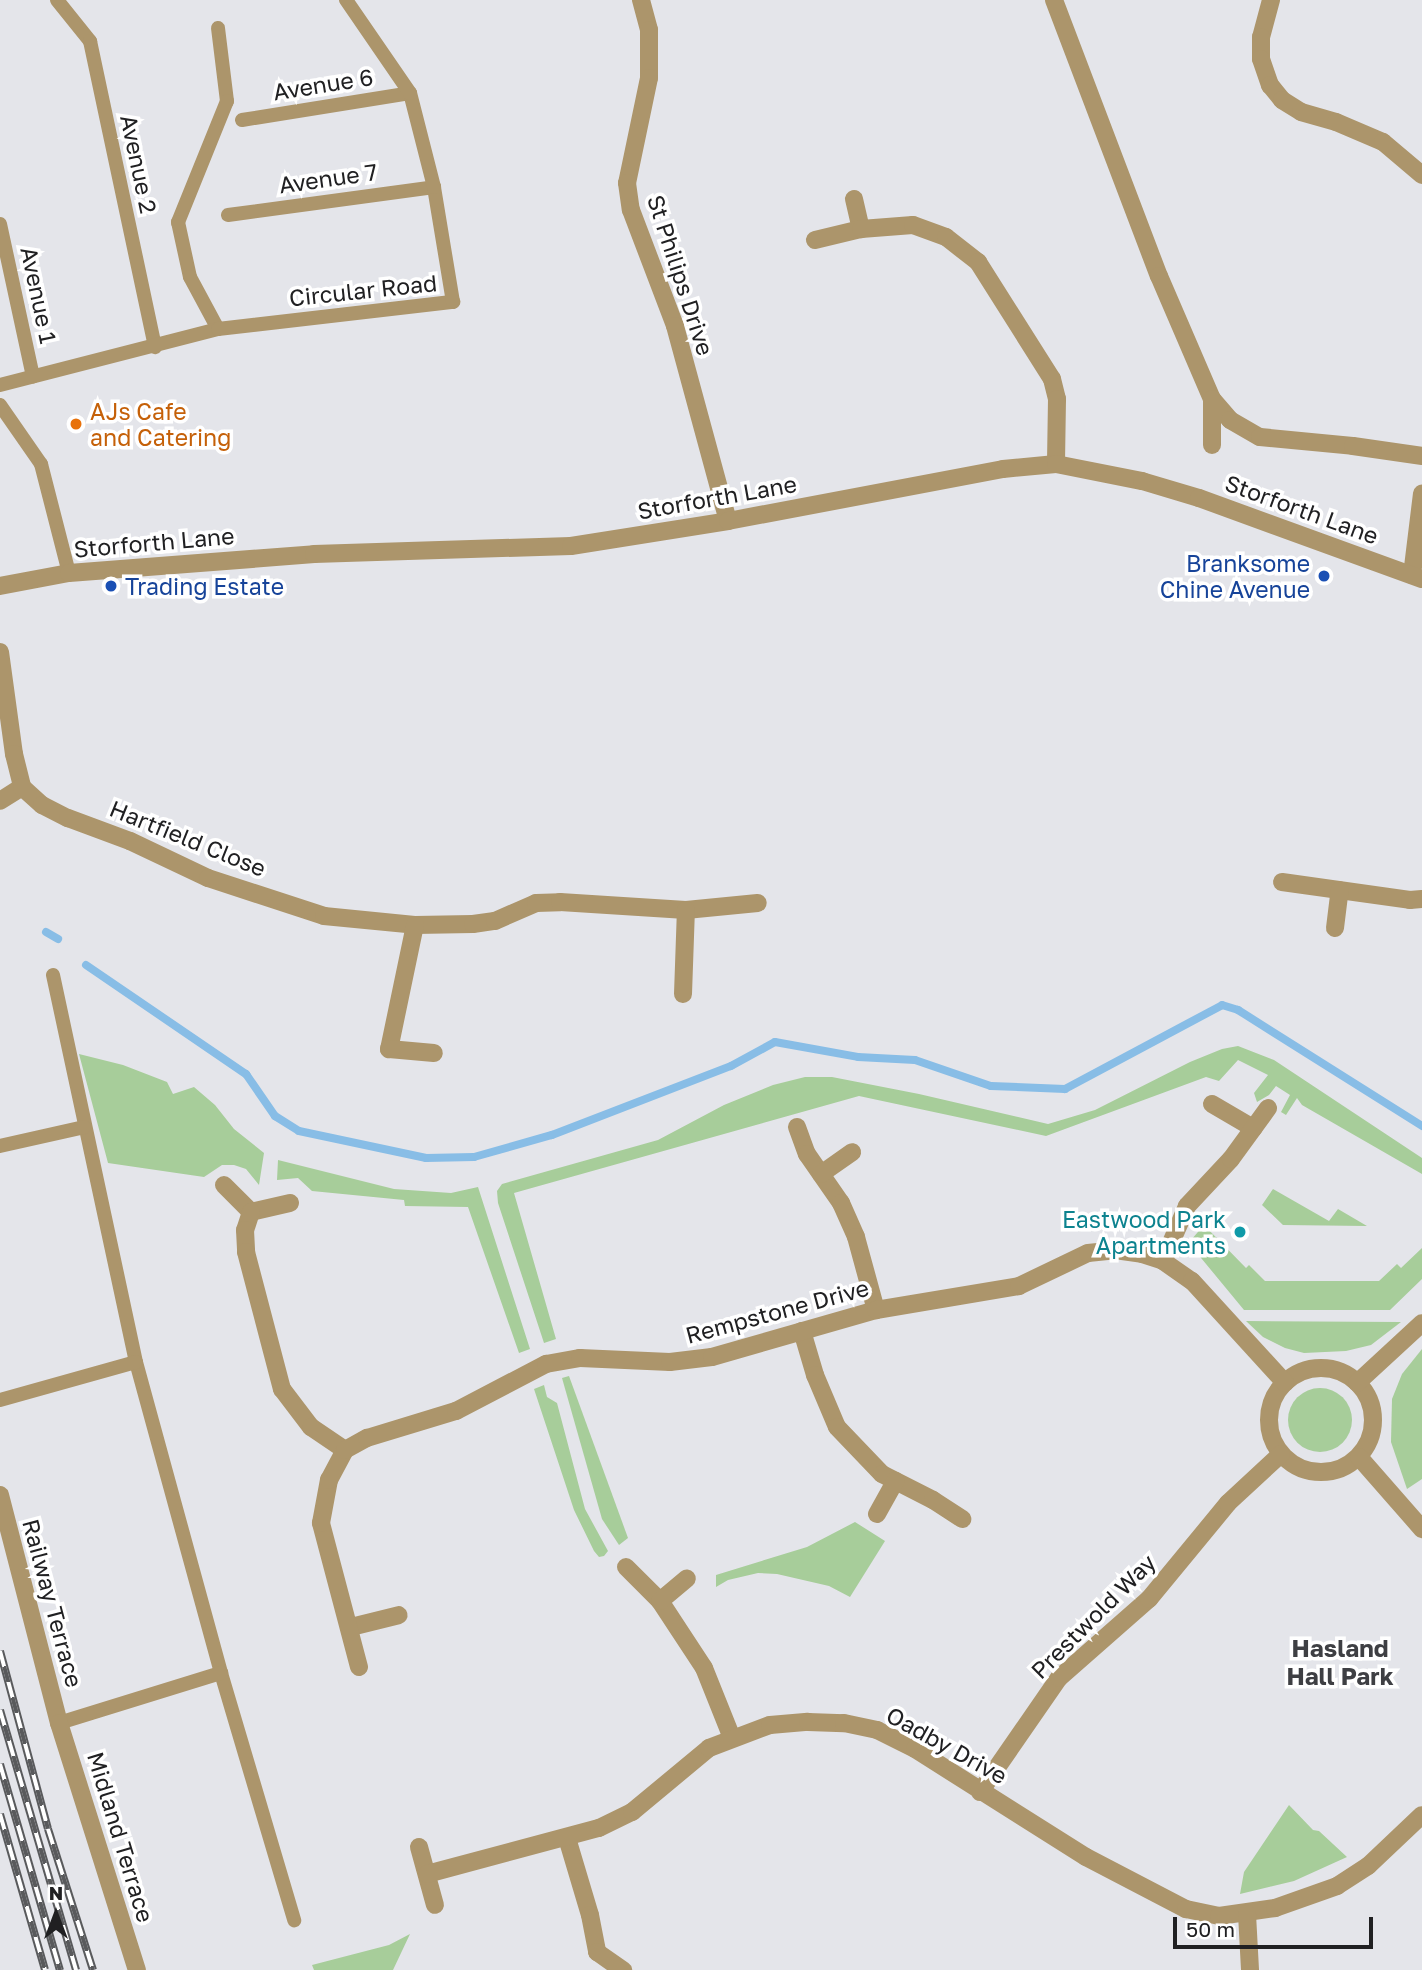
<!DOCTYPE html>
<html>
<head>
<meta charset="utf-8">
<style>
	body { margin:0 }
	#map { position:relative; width:1422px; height:1970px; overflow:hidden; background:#e4e5ea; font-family:"Golos Text",sans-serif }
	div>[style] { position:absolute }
	.green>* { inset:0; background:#a7cd9a }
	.round { border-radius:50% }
	.stream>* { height:8px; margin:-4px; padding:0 4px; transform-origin:4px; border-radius:4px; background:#88bde6 }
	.service>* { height:14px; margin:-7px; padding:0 7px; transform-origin:7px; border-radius:7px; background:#ac956b }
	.minor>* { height:18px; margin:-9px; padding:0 9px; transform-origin:9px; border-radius:9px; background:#ac956b }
	.minor>.ring { margin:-9px; padding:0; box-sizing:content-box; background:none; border:18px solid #ac956b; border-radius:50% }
	.tertiary>* { height:18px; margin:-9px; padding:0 9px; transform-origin:9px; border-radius:9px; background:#ac956b }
	.rail>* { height:8px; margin-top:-4px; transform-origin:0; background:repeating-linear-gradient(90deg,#fff 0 16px,#595a5c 0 32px); box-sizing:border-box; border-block:2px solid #595a5c }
	.dots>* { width:19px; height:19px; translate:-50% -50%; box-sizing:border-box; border:4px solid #fff; border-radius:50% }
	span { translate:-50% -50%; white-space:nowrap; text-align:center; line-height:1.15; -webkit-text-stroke:7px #fff; paint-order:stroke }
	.street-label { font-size:23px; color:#202022 }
	.food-label { font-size:23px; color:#c56008 }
	.left { translate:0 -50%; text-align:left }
	.transit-label { font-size:23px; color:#164399 }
	.right { translate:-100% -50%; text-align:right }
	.culture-label { font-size:23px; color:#0d838f }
	.neighbourhood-label { font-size:24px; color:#3e3f43; font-weight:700 }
	.north { position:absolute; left:21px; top:1879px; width:70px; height:70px; -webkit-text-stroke:5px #fff; paint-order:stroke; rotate:0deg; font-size:19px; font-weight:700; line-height:28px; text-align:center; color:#202022 }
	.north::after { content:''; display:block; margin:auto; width:24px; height:32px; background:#202022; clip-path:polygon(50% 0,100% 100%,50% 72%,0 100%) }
	.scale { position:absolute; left:1173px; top:1917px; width:200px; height:32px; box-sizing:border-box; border:4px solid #202022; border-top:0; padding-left:9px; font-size:21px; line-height:24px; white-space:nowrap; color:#202022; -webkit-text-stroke:5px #fff; paint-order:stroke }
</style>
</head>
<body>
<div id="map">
	<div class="green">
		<i style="clip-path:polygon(1238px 1046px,1274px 1060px,1422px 1158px,1422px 1174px,1302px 1105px,1297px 1098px,1286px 1115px,1281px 1112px,1290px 1095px,1276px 1086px,1269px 1095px,1257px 1102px,1254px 1093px,1268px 1075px,1238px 1060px,1219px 1081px,1206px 1077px,1046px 1136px,859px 1096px,514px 1193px,556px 1339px,544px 1343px,498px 1203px,497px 1191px,502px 1184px,658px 1140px,724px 1105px,773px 1085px,805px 1077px,832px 1077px,919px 1094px,1048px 1124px,1095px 1110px,1190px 1062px,1222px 1049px)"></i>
		<i style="clip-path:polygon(79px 1054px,123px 1065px,167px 1082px,173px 1094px,194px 1087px,215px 1105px,234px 1129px,264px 1153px,259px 1185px,246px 1169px,234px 1165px,222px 1165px,204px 1177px,108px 1163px)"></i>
		<i style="clip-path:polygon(278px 1160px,394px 1189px,451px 1193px,478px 1187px,530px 1349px,519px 1353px,468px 1207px,405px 1206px,404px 1200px,312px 1191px,298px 1178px,277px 1180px)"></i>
		<i style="clip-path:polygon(1273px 1189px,1329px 1221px,1338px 1209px,1367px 1226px,1283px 1225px,1262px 1205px)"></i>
		<i style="clip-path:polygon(1204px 1225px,1246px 1268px,1249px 1265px,1265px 1281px,1379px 1281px,1397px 1264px,1401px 1268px,1422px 1248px,1422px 1279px,1390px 1310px,1244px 1310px,1192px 1247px,1191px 1240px)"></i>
		<i style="clip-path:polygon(1246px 1321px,1401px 1322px,1371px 1345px,1346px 1351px,1304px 1353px,1285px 1348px,1263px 1337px)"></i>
		<i style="clip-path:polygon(1422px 1349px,1422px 1479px,1407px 1489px,1391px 1442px,1392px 1399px,1402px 1374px)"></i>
		<i style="clip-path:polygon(569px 1376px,628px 1538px,619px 1545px,602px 1519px,562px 1378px)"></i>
		<i style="clip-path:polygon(544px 1385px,547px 1397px,557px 1403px,585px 1509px,608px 1551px,604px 1556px,599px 1557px,594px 1551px,574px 1510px,534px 1389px)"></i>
		<i class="round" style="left:1288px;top:1388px;width:64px;height:64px"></i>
		<i style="clip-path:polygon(855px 1522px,885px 1541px,850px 1597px,829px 1586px,777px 1574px,758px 1573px,728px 1580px,716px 1587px,716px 1575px,807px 1547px)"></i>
		<i style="clip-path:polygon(1289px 1805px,1313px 1830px,1319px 1831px,1347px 1857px,1294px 1881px,1240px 1894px,1244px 1872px)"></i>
		<i style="clip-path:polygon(410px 1934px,393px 1970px,314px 1970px,312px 1965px,389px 1945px)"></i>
	</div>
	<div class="stream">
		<i style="left:46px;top:932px;width:14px;rotate:30deg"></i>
		<i style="left:86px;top:965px;width:194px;rotate:34.3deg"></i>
		<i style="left:246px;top:1074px;width:51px;rotate:55.4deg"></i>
		<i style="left:275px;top:1116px;width:28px;rotate:32deg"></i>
		<i style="left:299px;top:1131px;width:130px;rotate:12deg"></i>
		<i style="left:426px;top:1158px;width:48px;rotate:-1.2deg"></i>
		<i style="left:474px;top:1157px;width:81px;rotate:-15.8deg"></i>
		<i style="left:552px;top:1135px;width:192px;rotate:-21.1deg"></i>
		<i style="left:731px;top:1066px;width:50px;rotate:-28.6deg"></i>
		<i style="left:775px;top:1042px;width:84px;rotate:10.2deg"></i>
		<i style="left:858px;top:1057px;width:57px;rotate:3deg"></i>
		<i style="left:915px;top:1060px;width:80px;rotate:18.9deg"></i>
		<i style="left:991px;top:1086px;width:74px;rotate:2.3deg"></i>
		<i style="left:1065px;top:1089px;width:178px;rotate:-28.1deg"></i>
		<i style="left:1222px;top:1005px;width:17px;rotate:17deg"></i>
		<i style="left:1238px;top:1010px;width:218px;rotate:32.2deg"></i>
	</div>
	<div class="service">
		<i style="left:57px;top:0;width:53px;rotate:51.2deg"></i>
		<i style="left:90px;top:41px;width:313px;rotate:78deg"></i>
		<i style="left:218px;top:28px;width:74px;rotate:83deg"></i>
		<i style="left:227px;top:101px;width:131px;rotate:112deg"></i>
		<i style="left:178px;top:222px;width:56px;rotate:77.7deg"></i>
		<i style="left:190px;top:277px;width:59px;rotate:61.7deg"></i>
		<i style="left:242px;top:120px;width:170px;rotate:-9.1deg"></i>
		<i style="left:228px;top:215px;width:208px;rotate:-7.7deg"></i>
		<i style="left:0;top:224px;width:156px;rotate:77.8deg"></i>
		<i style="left:0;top:385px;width:225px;rotate:-14.4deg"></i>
		<i style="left:218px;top:329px;width:237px;rotate:-6.6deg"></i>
		<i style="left:453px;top:302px;width:117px;rotate:-99.4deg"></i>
		<i style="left:434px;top:187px;width:97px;rotate:-104.3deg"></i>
		<i style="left:410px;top:93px;width:113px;rotate:-124.5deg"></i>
		<i style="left:0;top:405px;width:72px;rotate:55.2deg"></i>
		<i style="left:41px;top:464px;width:113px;rotate:75.6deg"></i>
		<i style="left:53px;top:975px;width:396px;rotate:77.9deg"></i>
		<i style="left:136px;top:1362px;width:322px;rotate:74.7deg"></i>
		<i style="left:221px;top:1673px;width:258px;rotate:73.5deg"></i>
		<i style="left:0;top:1146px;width:86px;rotate:-12.7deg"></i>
		<i style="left:0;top:1400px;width:141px;rotate:-15.6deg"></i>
		<i style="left:59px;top:1723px;width:170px;rotate:-17.2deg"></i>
	</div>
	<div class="minor">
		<i style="left:641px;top:0;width:31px;rotate:75deg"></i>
		<i style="left:649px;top:30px;width:48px;rotate:90deg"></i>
		<i style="left:649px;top:78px;width:107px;rotate:101.8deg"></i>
		<i style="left:627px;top:183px;width:27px;rotate:82deg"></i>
		<i style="left:631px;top:210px;width:124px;rotate:69.2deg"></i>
		<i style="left:675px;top:326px;width:202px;rotate:74.8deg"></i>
		<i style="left:1054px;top:0;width:295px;rotate:69.2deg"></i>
		<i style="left:1159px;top:276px;width:134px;rotate:66.7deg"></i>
		<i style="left:1212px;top:399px;width:28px;rotate:49deg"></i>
		<i style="left:1230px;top:420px;width:34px;rotate:30deg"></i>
		<i style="left:1260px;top:437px;width:93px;rotate:5.5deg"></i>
		<i style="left:1353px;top:446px;width:70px;rotate:8.2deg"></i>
		<i style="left:1271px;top:0;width:38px;rotate:105deg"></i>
		<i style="left:1261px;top:37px;width:22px;rotate:90deg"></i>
		<i style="left:1261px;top:59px;width:28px;rotate:71deg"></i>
		<i style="left:1270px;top:85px;width:19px;rotate:51deg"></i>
		<i style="left:1282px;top:100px;width:22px;rotate:32deg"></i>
		<i style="left:1301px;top:112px;width:36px;rotate:16deg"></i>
		<i style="left:1336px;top:122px;width:51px;rotate:23.1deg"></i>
		<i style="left:1383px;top:142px;width:51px;rotate:40.2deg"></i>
		<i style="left:854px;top:199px;width:31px;rotate:77deg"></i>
		<i style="left:815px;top:240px;width:47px;rotate:-13.4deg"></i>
		<i style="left:861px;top:229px;width:52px;rotate:-4.4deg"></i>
		<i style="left:913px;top:225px;width:35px;rotate:20deg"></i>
		<i style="left:946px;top:237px;width:41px;rotate:38deg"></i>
		<i style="left:978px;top:262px;width:138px;rotate:57.7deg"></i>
		<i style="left:1052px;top:379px;width:21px;rotate:76deg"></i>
		<i style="left:1057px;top:399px;width:65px;rotate:90.9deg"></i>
		<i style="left:1212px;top:399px;width:46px;rotate:90deg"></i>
		<i style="left:1412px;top:575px;width:82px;rotate:-83deg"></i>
		<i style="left:0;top:652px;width:103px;rotate:82.2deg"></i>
		<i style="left:14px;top:754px;width:34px;rotate:76deg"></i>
		<i style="left:22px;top:787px;width:26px;rotate:148deg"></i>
		<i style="left:22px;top:787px;width:27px;rotate:42deg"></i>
		<i style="left:42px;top:805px;width:29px;rotate:27deg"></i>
		<i style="left:68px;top:818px;width:66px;rotate:20.4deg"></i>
		<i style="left:130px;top:841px;width:86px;rotate:25.4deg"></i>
		<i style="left:208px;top:878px;width:122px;rotate:18.1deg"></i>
		<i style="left:324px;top:916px;width:91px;rotate:5.6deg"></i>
		<i style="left:415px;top:925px;width:58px;rotate:-1deg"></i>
		<i style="left:473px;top:924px;width:22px;rotate:-8deg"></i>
		<i style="left:495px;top:921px;width:45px;rotate:-23.7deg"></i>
		<i style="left:536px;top:903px;width:24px;rotate:-2deg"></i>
		<i style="left:560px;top:902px;width:126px;rotate:3.6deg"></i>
		<i style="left:686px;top:910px;width:72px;rotate:-5.6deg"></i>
		<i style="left:1282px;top:882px;width:129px;rotate:8deg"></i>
		<i style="left:1410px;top:900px;width:12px;rotate:-5deg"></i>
		<i style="left:415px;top:925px;width:127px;rotate:101.8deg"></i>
		<i style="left:389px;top:1049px;width:45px;rotate:5.1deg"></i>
		<i style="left:1335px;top:928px;width:38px;rotate:-83deg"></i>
		<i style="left:683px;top:994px;width:84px;rotate:-88deg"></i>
		<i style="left:1212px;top:1104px;width:48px;rotate:30.3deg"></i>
		<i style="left:797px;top:1127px;width:29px;rotate:70deg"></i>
		<i style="left:807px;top:1154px;width:60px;rotate:55.2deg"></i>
		<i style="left:841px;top:1203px;width:37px;rotate:66deg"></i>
		<i style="left:856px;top:1237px;width:76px;rotate:74.7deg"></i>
		<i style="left:821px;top:1174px;width:38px;rotate:-35deg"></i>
		<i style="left:224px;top:1185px;width:38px;rotate:45deg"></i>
		<i style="left:251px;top:1212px;width:40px;rotate:-13deg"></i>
		<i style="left:251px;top:1212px;width:19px;rotate:108deg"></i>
		<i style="left:245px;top:1230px;width:22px;rotate:87deg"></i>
		<i style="left:246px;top:1252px;width:142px;rotate:75.3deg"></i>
		<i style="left:282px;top:1389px;width:48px;rotate:52.7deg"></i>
		<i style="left:311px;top:1427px;width:41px;rotate:34.1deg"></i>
		<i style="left:1163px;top:1261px;width:60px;rotate:-66.4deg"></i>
		<i style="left:1187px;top:1206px;width:64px;rotate:-46.9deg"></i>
		<i style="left:1231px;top:1159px;width:63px;rotate:-54deg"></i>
		<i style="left:802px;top:1331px;width:46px;rotate:73.5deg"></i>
		<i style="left:815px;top:1375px;width:56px;rotate:67.1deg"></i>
		<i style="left:837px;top:1427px;width:65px;rotate:46.2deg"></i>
		<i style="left:882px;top:1474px;width:57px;rotate:27deg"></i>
		<i style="left:933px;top:1500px;width:35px;rotate:33deg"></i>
		<i class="ring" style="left:1269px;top:1368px;width:86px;height:86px"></i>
		<i style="left:1357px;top:1383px;width:88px;rotate:-42.7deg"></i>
		<i style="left:1359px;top:1457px;width:96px;rotate:48.8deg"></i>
		<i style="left:0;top:1495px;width:236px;rotate:75.5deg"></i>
		<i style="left:59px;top:1723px;width:259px;rotate:72.5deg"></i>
		<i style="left:877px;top:1514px;width:38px;rotate:-61deg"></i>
		<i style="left:626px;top:1567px;width:48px;rotate:45deg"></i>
		<i style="left:660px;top:1601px;width:80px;rotate:56.7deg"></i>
		<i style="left:704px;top:1668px;width:75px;rotate:68.2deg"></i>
		<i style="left:660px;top:1601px;width:35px;rotate:-40deg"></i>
		<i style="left:351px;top:1627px;width:49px;rotate:-14deg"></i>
		<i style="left:359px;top:1667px;width:149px;rotate:-104.8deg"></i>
		<i style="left:321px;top:1523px;width:44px;rotate:-79.5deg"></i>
		<i style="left:329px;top:1480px;width:34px;rotate:-62deg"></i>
		<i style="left:345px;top:1450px;width:25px;rotate:-29deg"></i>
		<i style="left:367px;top:1438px;width:93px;rotate:-16.9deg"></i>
		<i style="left:456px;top:1411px;width:102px;rotate:-27.6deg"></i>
		<i style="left:546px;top:1364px;width:35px;rotate:-10deg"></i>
		<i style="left:580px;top:1358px;width:90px;rotate:2.5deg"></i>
		<i style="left:670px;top:1362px;width:42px;rotate:-6.8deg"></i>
		<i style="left:712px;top:1357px;width:171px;rotate:-16deg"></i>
		<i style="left:876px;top:1310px;width:145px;rotate:-9.5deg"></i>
		<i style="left:1019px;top:1286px;width:76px;rotate:-25.6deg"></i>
		<i style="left:1088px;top:1253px;width:27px;rotate:-6deg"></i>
		<i style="left:1115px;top:1250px;width:27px;rotate:8deg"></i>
		<i style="left:1142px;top:1254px;width:22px;rotate:18deg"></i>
		<i style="left:1163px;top:1261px;width:35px;rotate:35deg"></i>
		<i style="left:1192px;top:1281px;width:138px;rotate:47.6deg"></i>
		<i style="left:980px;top:1792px;width:139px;rotate:-55.3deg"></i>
		<i style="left:1059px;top:1678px;width:120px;rotate:-41.3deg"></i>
		<i style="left:1149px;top:1599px;width:124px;rotate:-50.5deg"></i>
		<i style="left:1228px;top:1503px;width:72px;rotate:-42.8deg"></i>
		<i style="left:567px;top:1838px;width:80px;rotate:73.4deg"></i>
		<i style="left:590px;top:1915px;width:38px;rotate:79deg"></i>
		<i style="left:597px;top:1952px;width:32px;rotate:35deg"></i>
		<i style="left:419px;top:1847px;width:60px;rotate:74.6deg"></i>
		<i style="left:427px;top:1874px;width:178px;rotate:-15deg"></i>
		<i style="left:599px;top:1828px;width:37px;rotate:-26deg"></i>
		<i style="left:632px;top:1812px;width:100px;rotate:-39.7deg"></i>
		<i style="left:709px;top:1748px;width:65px;rotate:-20.7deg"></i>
		<i style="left:770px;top:1725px;width:38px;rotate:-5deg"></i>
		<i style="left:808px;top:1722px;width:36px;rotate:2deg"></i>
		<i style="left:844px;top:1723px;width:34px;rotate:12deg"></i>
		<i style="left:877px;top:1730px;width:42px;rotate:26.6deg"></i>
		<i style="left:915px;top:1749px;width:202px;rotate:32.3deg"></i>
		<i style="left:1086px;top:1857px;width:113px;rotate:27.5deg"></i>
		<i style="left:1186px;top:1909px;width:34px;rotate:12deg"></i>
		<i style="left:1219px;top:1916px;width:57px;rotate:-8.1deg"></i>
		<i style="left:1275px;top:1908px;width:66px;rotate:-19.5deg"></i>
		<i style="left:1337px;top:1886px;width:37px;rotate:-33deg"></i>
		<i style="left:1368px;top:1866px;width:74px;rotate:-43.4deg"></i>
		<i style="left:1247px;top:1914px;width:56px;rotate:86.9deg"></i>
	</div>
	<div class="tertiary">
		<i style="left:0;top:586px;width:70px;rotate:-10.7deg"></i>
		<i style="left:69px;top:573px;width:246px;rotate:-4.4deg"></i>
		<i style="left:314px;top:554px;width:257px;rotate:-1.8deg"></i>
		<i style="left:571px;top:546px;width:159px;rotate:-9deg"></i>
		<i style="left:728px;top:521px;width:280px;rotate:-10.7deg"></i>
		<i style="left:1003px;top:469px;width:53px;rotate:-5.4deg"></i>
		<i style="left:1056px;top:464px;width:88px;rotate:11.2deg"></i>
		<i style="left:1142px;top:481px;width:59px;rotate:16.6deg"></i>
		<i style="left:1199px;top:498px;width:237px;rotate:20deg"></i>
	</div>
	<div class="rail">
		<i style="left:0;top:1651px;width:184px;rotate:74.9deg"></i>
		<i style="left:48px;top:1829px;width:148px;rotate:72.3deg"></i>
		<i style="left:0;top:1710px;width:271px;rotate:73.7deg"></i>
		<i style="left:0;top:1764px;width:215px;rotate:73.8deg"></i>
		<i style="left:0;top:1814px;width:162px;rotate:73.9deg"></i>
	</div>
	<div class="dots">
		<i style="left:76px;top:424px;background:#e8710a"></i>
		<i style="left:1324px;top:576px;background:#1a4fb4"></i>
		<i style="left:111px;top:586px;background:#1a4fb4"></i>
		<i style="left:1240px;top:1232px;background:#0f9aa8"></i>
	</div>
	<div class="street-label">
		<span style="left:323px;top:84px;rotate:-9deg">Avenue 6</span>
		<span style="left:139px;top:164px;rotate:78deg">Avenue 2</span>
		<span style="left:328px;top:178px;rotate:-8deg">Avenue 7</span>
		<span style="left:681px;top:275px;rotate:72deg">St Philips Drive</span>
		<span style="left:363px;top:290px;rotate:-6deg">Circular Road</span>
		<span style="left:39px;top:295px;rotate:78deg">Avenue 1</span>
		<span style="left:717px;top:497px;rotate:-10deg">Storforth Lane</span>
		<span style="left:1302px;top:509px;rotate:20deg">Storforth Lane</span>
		<span style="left:154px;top:542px;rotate:-5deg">Storforth Lane</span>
		<span style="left:188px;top:838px;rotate:22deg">Hartfield Close</span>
		<span style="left:777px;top:1311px;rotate:-15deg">Rempstone Drive</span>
		<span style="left:53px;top:1603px;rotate:75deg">Railway Terrace</span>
		<span style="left:1093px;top:1616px;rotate:-45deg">Prestwold Way</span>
		<span style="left:947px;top:1745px;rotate:29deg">Oadby Drive</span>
		<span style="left:121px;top:1837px;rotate:73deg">Midland Terrace</span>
	</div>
	<div class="food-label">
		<span class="left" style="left:90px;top:424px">AJs Cafe<br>and Catering</span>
	</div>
	<div class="transit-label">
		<span class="right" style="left:1310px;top:576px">Branksome<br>Chine Avenue</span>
		<span class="left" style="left:125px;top:586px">Trading Estate</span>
	</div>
	<div class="culture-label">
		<span class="right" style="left:1226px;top:1232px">Eastwood Park<br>Apartments</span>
	</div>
	<div class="neighbourhood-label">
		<span style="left:1340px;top:1662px">Hasland<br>Hall Park</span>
	</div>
	<div class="north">N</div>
	<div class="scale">50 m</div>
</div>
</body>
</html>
